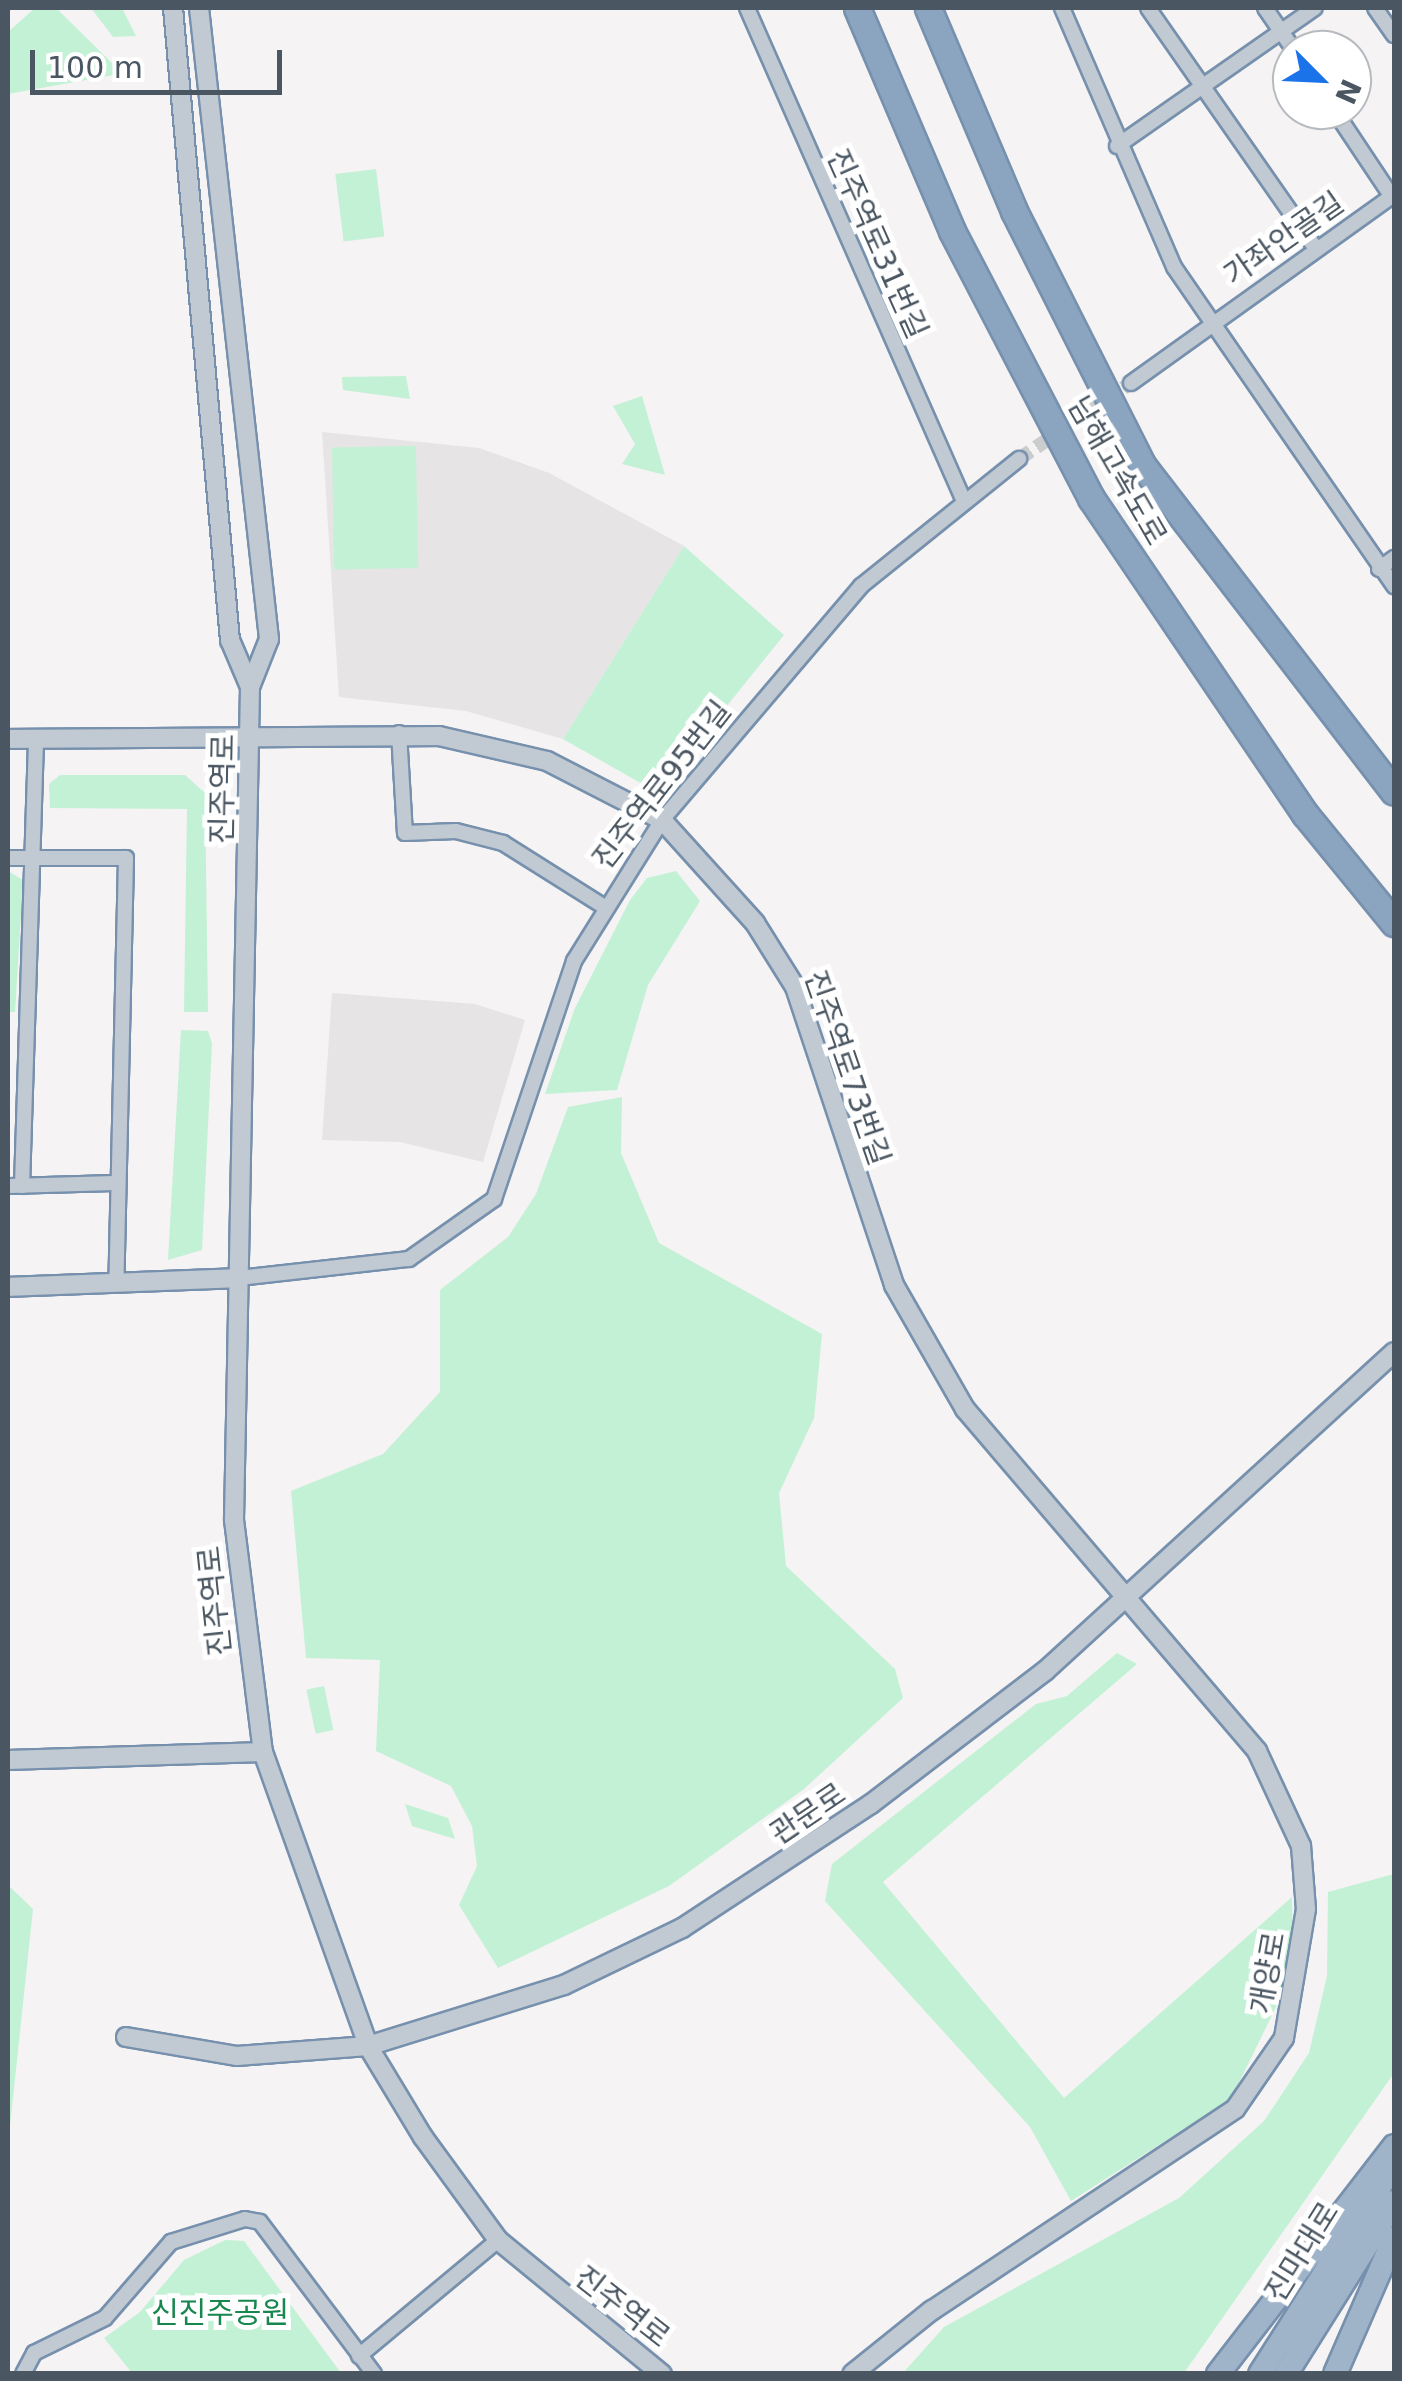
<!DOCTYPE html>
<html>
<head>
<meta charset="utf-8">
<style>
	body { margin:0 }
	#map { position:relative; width:1402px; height:2381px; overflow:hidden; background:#f5f3f3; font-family:"DejaVu Sans","Noto Sans KR",sans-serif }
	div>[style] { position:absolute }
	.education>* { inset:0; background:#e6e4e5 }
	.green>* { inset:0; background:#c3f1d5; transform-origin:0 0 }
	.minor-tunnel>* { height:14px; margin-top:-7px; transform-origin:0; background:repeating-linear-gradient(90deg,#caccce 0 14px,transparent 0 21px) }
	.roads { filter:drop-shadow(2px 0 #7690ad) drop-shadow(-2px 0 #7690ad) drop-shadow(0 2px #7690ad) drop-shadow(0 -2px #7690ad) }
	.minor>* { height:14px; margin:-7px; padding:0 7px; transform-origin:7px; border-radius:7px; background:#c1cad2 }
	.tertiary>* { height:18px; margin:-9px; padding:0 9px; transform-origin:9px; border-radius:9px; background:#c1cad2 }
	.trunk>* { height:22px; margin:-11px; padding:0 11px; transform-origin:11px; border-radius:11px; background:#9fb4c9 }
	.motorway>* { height:25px; margin:-12.5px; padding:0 12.5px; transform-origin:12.5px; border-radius:12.5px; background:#8ba5c1 }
	span { translate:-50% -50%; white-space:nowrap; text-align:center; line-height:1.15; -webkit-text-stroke:10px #fff; paint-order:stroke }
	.street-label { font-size:30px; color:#4a5661 }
	.park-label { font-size:30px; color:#17864f }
	.frame { position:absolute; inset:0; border:10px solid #4a5661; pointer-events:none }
	.north { position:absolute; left:1272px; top:30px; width:100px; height:100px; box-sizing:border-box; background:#fff; border:2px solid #b7bbc0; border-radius:50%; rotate:114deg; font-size:28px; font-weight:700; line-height:40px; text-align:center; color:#4a5661 }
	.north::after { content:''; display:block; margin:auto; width:35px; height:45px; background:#1a73e8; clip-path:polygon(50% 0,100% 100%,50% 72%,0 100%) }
	.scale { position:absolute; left:30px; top:50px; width:252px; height:45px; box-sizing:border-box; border:5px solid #4a5661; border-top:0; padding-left:12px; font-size:30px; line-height:35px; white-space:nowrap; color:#4a5661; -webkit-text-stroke:8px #fff; paint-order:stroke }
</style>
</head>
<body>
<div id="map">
	<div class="education">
		<i style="clip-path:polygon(322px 432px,479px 448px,549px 473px,684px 546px,563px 739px,466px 711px,339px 697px)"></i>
		<i style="clip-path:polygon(332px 993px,475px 1004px,525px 1020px,483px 1162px,400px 1142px,322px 1140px)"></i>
	</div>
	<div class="green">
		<i style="clip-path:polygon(35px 8px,56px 8px,115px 66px,136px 71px,8px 94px,8px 32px)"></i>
		<i style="clip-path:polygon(91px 8px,122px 8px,136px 36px,113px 37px)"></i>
		<i style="left:376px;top:169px;width:68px;height:41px;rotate:83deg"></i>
		<i style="clip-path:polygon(406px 376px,410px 399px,343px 390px,342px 377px)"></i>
		<i style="clip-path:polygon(642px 396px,665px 475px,622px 464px,635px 444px,613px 406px)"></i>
		<i style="left:416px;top:446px;width:122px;height:84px;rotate:89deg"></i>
		<i style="clip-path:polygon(684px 546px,784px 635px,668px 779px,644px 785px,563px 739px)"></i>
		<i style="clip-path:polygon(60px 775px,185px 775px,205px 793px,208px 1012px,184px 1012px,187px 809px,50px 808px,49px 784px)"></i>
		<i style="clip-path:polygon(8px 871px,23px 880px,15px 1012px,8px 1012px)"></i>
		<i style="clip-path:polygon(676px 871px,700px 901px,648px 985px,617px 1090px,545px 1094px,575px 1008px,630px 900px,647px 878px)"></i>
		<i style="clip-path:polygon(181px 1030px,208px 1031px,212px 1043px,202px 1250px,168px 1260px)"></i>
		<i style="clip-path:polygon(622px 1097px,621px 1153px,659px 1243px,822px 1334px,814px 1418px,779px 1493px,786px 1566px,895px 1669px,903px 1698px,804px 1789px,669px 1886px,498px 1968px,459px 1905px,477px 1866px,472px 1826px,451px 1786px,376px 1751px,380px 1660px,306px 1658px,291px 1491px,383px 1454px,440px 1392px,440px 1290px,508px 1237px,536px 1194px,568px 1107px)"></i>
		<i style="clip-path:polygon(1117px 1653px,1137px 1664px,883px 1882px,1064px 2098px,1292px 1897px,1293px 1945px,1277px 2005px,1231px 2099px,1071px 2201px,1030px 2127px,825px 1901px,832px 1864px,1036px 1704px,1067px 1696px)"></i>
		<i style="left:324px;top:1686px;width:45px;height:18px;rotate:78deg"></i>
		<i style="clip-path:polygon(405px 1804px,448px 1818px,455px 1839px,412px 1826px)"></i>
		<i style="clip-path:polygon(1394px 1874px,1394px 2073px,1184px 2373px,903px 2373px,944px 2327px,1179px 2198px,1264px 2121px,1309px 2053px,1327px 1976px,1328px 1892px)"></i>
		<i style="clip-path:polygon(8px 1885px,33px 1909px,8px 2145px)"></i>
		<i style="clip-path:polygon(225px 2240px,244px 2241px,341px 2373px,132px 2373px,104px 2338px,140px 2312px,184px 2260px)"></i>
	</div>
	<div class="minor-tunnel">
		<i style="left:1019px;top:459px;width:135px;rotate:-34.2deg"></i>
	</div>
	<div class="roads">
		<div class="minor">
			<i style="left:747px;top:8px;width:536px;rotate:66.25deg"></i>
			<i style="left:1062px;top:8px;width:282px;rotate:66.6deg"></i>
			<i style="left:1174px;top:267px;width:388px;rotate:55.4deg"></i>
			<i style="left:1148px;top:8px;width:294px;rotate:55.1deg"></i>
			<i style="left:1265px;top:8px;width:51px;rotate:55.4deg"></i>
			<i style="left:1375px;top:8px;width:33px;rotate:55deg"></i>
			<i style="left:1334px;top:110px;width:105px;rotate:56.3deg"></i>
			<i style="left:1117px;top:146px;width:241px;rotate:-34.9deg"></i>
			<i style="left:1131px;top:383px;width:323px;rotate:-35.6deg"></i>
			<i style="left:1379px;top:569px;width:19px;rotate:-36deg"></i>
			<i style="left:399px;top:733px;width:100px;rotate:86.6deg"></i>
			<i style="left:405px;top:833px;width:51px;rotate:-2.2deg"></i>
			<i style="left:456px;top:831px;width:49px;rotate:14.3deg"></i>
			<i style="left:503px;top:843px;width:118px;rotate:32.2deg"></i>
			<i style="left:8px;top:858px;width:118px"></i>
			<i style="left:126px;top:858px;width:425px;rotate:91.3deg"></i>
			<i style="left:8px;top:1186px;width:108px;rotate:-1.6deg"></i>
			<i style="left:22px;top:1186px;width:448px;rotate:-88.2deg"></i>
			<i style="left:239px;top:1278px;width:171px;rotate:-6.4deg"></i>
			<i style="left:409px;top:1259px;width:104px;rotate:-35.2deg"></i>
			<i style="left:494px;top:1199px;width:251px;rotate:-71.4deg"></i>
			<i style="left:574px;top:961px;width:166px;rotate:-58deg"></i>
			<i style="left:662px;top:820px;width:307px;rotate:-49.6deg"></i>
			<i style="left:861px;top:586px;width:203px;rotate:-38.8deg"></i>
			<i style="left:359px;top:2356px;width:181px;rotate:-39.8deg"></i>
			<i style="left:23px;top:2374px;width:24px;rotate:-62deg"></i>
			<i style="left:34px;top:2353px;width:79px;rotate:-26.2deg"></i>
			<i style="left:105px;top:2318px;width:101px;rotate:-49deg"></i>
			<i style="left:171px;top:2242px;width:77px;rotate:-17.3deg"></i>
			<i style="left:245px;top:2219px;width:15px;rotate:11deg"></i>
			<i style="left:260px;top:2222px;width:190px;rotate:53.1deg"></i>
		</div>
		<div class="tertiary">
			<i style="left:173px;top:8px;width:635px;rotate:84.85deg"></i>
			<i style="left:230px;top:640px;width:51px;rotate:66.9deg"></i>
			<i style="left:250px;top:687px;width:833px;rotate:91.1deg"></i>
			<i style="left:234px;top:1520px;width:234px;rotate:82.9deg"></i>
			<i style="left:263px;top:1752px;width:312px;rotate:70.3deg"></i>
			<i style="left:368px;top:2046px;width:106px;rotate:58.9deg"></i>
			<i style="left:423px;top:2137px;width:127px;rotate:53.9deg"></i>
			<i style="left:498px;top:2240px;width:212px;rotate:39.3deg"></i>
			<i style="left:199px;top:8px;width:635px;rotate:83.67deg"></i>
			<i style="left:269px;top:639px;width:52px;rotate:111.6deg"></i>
			<i style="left:8px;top:739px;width:431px;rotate:-0.4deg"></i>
			<i style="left:439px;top:736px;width:111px;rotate:13deg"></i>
			<i style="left:547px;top:761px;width:129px;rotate:27.2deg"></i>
			<i style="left:662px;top:820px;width:139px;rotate:47.9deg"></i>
			<i style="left:755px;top:923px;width:75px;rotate:58deg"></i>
			<i style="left:795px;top:987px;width:314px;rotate:71.6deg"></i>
			<i style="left:894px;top:1285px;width:143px;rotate:60.2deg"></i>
			<i style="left:965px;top:1409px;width:450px;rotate:49.5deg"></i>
			<i style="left:1257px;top:1751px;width:105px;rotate:65.1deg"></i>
			<i style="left:1301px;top:1846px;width:63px;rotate:85.5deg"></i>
			<i style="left:1306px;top:1909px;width:131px;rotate:99.7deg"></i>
			<i style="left:1284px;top:2038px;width:86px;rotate:124.6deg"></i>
			<i style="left:1235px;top:2109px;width:364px;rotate:146.4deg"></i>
			<i style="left:932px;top:2310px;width:102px;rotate:141.3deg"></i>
			<i style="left:8px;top:1287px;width:231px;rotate:-2.2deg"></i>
			<i style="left:8px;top:1760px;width:255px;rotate:-1.8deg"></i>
			<i style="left:126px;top:2037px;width:113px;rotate:9.7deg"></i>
			<i style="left:237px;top:2056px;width:131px;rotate:-4.4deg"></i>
			<i style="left:368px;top:2046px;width:205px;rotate:-17.3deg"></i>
			<i style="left:564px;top:1985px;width:131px;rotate:-25.8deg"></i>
			<i style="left:682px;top:1928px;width:226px;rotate:-33.3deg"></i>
			<i style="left:871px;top:1804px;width:219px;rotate:-37.4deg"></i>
			<i style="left:1045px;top:1671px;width:473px;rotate:-42.4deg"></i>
		</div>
		<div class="trunk">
			<i style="left:1218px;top:2374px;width:288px;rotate:-52.3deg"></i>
			<i style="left:1260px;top:2374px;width:247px;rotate:-57.4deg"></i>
			<i style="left:1286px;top:2374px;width:203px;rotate:-57.9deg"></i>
			<i style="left:1335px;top:2374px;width:148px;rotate:-66.5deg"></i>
		</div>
		<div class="motorway">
			<i style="left:857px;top:8px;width:242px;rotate:66.9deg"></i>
			<i style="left:952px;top:231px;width:301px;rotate:62.5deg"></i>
			<i style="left:1091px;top:498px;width:382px;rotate:55.9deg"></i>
			<i style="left:1305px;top:814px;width:141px;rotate:50.8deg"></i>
			<i style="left:928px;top:8px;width:220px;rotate:67deg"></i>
			<i style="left:1014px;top:211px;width:286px;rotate:63.2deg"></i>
			<i style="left:1143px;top:466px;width:411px;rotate:52.4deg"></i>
		</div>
	</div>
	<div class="street-label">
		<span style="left:1284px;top:239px;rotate:-35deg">가좌안골길</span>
		<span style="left:877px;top:244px;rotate:66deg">진주역로31번길</span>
		<span style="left:1117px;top:471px;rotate:60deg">남해고속도로</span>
		<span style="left:662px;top:785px;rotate:-52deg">진주역로95번길</span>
		<span style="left:223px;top:789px;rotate:-89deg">진주역로</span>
		<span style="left:847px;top:1068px;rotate:71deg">진주역로73번길</span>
		<span style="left:215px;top:1601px;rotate:-96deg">진주역로</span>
		<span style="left:808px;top:1814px;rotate:-34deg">관문로</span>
		<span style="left:1268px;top:1973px;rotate:-80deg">개양로</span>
		<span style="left:1302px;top:2252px;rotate:-58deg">진마대로</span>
		<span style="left:622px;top:2307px;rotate:38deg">진주역로</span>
	</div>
	<div class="park-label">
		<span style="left:220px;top:2313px">신진주공원</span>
	</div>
	<div class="frame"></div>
	<div class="north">N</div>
	<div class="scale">100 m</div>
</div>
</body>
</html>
